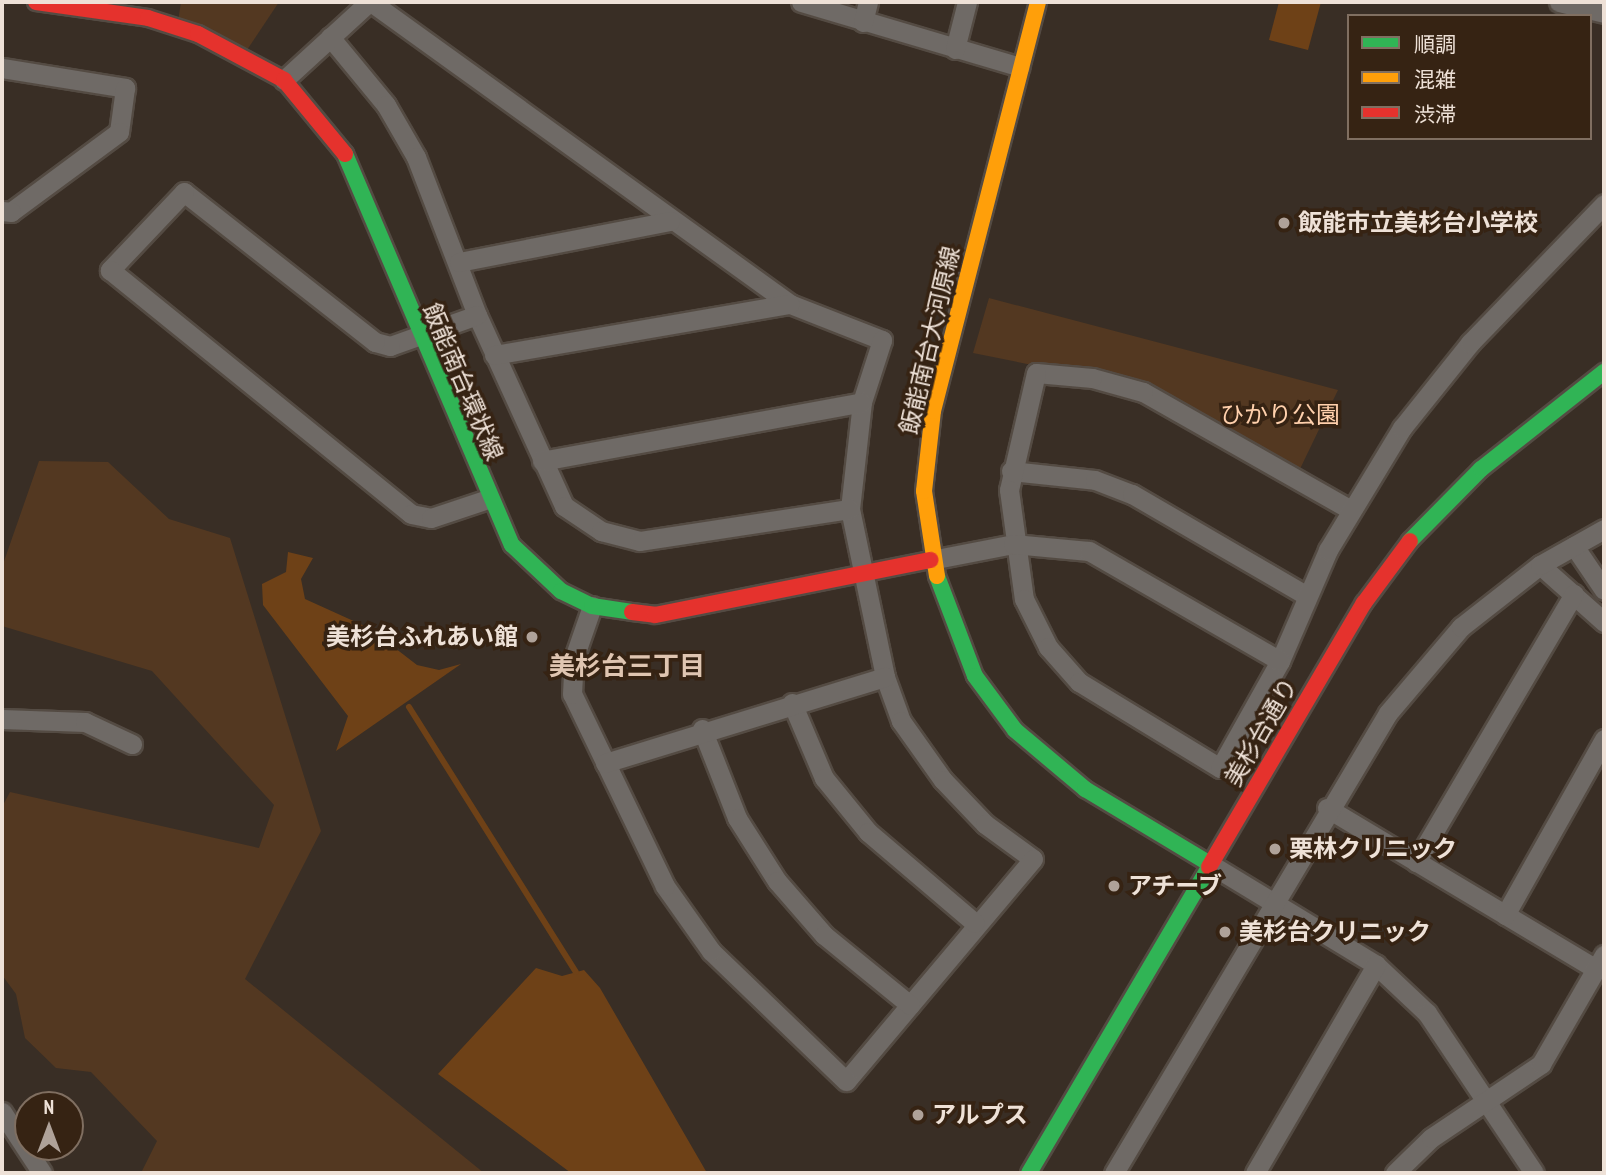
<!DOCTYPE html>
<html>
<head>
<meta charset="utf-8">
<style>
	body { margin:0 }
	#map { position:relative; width:1606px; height:1175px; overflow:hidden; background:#392e25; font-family:"PT Sans Narrow","Noto Sans JP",sans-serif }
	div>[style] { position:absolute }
	.green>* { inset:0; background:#533821 }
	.water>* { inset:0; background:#6e4117 }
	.stream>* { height:6px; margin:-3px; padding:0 3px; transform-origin:3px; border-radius:3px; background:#6e4117 }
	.roads { filter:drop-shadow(2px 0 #544b43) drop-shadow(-2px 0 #544b43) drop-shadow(0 2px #544b43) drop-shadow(0 -2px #544b43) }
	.street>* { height:19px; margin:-9.5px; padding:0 9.5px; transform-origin:9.5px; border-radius:9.5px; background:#6f6a66 }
	.fast>* { height:16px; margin:-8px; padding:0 8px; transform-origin:8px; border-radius:8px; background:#30b455 }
	.slow>* { height:16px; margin:-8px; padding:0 8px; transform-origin:8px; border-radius:8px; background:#ff9f0a }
	.jam>* { height:16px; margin:-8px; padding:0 8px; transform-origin:8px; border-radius:8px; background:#e5322d }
	.dots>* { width:19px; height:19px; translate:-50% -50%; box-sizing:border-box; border:4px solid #362313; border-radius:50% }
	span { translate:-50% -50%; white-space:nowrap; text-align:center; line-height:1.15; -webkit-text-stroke:7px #362313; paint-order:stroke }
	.poi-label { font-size:24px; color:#eee1d7; font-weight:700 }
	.left { translate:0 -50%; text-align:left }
	.right { translate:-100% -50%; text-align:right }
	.street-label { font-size:24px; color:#eee1d7 }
	.park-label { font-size:24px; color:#ffd0ac }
	.neighbourhood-label { font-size:26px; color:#dfc5b1; font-weight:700 }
	.frame { position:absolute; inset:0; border:4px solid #eee1d7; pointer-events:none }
	.legend { position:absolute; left:1347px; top:14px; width:245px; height:126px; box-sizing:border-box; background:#362313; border:2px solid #806f61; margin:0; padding:9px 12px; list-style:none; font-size:21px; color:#eee1d7 }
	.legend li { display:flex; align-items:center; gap:14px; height:35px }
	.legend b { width:35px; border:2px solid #806f61 }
	.north { position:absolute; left:14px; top:1091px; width:70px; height:70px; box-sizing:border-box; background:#362313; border:2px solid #806f61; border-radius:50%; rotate:0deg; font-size:19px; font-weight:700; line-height:28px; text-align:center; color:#eee1d7 }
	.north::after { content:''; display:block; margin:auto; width:24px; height:32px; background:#afa299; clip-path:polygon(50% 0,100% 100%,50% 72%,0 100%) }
</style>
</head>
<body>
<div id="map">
	<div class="green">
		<i style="clip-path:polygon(181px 2px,279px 2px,243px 56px,177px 28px)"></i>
		<i style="clip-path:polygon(989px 298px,1338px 390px,1299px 471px,1151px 389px,973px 353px)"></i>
		<i style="clip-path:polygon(39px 461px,108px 462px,169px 519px,230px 538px,321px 831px,245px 979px,484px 1173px,141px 1173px,157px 1141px,91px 1072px,56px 1068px,25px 1038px,16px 994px,2px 975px,2px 807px,10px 792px,259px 848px,274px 805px,152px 671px,2px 626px,2px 567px)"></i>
	</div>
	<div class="water">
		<i style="clip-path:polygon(1279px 2px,1321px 2px,1308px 50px,1269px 40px)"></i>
		<i style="clip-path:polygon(288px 552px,313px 558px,301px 579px,305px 599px,369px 628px,417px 665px,439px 670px,461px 664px,336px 751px,348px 716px,263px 605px,262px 584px,286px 572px)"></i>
		<i style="clip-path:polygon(536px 968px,562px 976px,584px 970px,600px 988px,707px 1173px,571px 1173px,438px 1074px)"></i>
	</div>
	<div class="stream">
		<i style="left:409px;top:707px;width:313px;rotate:57.8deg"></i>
	</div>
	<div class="roads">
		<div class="street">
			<i style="left:371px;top:2px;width:516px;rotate:35.78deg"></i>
			<i style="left:790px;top:304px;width:99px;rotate:21.4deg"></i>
			<i style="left:882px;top:340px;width:65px;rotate:107.9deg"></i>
			<i style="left:862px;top:402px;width:108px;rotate:96.4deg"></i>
			<i style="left:850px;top:509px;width:172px;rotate:78.2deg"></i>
			<i style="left:885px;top:677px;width:47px;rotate:70deg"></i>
			<i style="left:901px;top:721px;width:72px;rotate:54.6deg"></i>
			<i style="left:943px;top:780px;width:61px;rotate:46.3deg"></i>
			<i style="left:985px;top:824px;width:59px;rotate:36.1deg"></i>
			<i style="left:1033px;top:859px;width:290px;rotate:130.1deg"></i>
			<i style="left:846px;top:1081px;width:187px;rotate:-136.1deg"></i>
			<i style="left:711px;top:951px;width:80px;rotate:-125.3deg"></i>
			<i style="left:665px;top:886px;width:213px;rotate:-115.8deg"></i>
			<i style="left:572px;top:694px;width:36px;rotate:-87deg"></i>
			<i style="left:574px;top:658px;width:55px;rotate:-70.9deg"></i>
			<i style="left:801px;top:2px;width:228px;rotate:16.5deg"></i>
			<i style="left:1559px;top:2px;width:46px;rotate:13.7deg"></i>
			<i style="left:863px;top:22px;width:21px;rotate:-76deg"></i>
			<i style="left:330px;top:37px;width:88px;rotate:50.5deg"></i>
			<i style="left:386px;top:105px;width:60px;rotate:60deg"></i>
			<i style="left:416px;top:157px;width:169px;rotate:68.9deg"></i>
			<i style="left:477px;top:315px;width:210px;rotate:65.5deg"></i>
			<i style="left:564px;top:506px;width:45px;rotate:34deg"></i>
			<i style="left:601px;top:531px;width:40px;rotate:14.4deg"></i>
			<i style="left:640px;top:541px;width:212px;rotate:-8.7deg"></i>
			<i style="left:955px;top:49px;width:49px;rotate:-75.7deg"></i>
			<i style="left:2px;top:68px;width:125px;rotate:9.2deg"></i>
			<i style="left:125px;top:88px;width:44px;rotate:97.8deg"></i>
			<i style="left:119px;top:132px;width:134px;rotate:143.5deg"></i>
			<i style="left:11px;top:212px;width:9px;rotate:-174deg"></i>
			<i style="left:284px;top:80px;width:115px;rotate:-42.5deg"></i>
			<i style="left:459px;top:262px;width:215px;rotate:-11deg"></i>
			<i style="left:477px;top:315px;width:92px;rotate:160.4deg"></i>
			<i style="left:390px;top:346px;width:16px;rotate:-165deg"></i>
			<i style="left:375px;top:342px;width:243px;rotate:-141.9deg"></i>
			<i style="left:184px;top:192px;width:108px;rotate:133.5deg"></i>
			<i style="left:110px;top:270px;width:387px;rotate:39deg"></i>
			<i style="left:411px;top:514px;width:20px;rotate:11deg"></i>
			<i style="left:431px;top:518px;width:60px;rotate:-18.4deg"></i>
			<i style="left:494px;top:355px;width:300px;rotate:-9.8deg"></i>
			<i style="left:542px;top:461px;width:325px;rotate:-10.4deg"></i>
			<i style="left:1011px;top:471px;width:84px;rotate:6.1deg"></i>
			<i style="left:1095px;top:480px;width:40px;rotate:21deg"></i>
			<i style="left:1132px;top:494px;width:203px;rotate:30.2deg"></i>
			<i style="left:1351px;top:510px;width:239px;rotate:-150.4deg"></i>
			<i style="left:1143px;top:392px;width:53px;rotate:-164.6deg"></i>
			<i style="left:1092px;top:378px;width:56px;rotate:-174.9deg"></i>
			<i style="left:1036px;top:373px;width:120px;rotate:103deg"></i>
			<i style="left:1009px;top:490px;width:110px;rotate:82.2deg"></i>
			<i style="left:1024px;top:599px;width:54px;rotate:63.4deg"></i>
			<i style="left:1048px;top:647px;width:47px;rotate:48.5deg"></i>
			<i style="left:1079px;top:682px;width:165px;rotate:31.4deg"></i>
			<i style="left:1220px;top:768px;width:123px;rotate:-60.7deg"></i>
			<i style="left:1280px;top:661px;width:121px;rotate:-66.6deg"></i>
			<i style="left:1328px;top:550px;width:143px;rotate:-58.8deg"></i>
			<i style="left:1402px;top:428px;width:109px;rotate:-51.3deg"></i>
			<i style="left:1470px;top:343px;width:193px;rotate:-46deg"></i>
			<i style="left:1574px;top:546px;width:53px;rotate:55.7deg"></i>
			<i style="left:931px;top:560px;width:84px;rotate:-11deg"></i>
			<i style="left:1013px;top:544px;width:76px;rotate:5.3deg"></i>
			<i style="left:1089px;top:551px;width:220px;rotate:29.9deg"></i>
			<i style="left:1540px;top:565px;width:86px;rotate:41.7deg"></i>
			<i style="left:792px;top:703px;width:82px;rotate:66.9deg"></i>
			<i style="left:824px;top:778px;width:70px;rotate:50.8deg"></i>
			<i style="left:868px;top:832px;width:140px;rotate:40.4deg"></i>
			<i style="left:2px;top:719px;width:83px;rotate:2.1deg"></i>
			<i style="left:85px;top:722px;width:52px;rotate:25.1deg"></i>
			<i style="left:702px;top:729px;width:96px;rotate:68.5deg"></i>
			<i style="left:737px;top:818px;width:75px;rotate:57.6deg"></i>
			<i style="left:777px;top:881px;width:72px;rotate:49deg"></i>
			<i style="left:824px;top:935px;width:111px;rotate:39.1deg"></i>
			<i style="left:605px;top:763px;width:293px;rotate:-17.1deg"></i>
			<i style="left:1327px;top:808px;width:313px;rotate:30.9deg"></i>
			<i style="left:1416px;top:862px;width:311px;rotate:-59.5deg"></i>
			<i style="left:1210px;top:864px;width:194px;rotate:31.3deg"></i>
			<i style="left:1376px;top:965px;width:70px;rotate:43.3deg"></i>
			<i style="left:1427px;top:1013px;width:192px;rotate:56.2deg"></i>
			<i style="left:1505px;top:915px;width:202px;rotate:-60.6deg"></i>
			<i style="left:2px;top:1112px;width:73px;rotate:56.7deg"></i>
			<i style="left:1114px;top:1173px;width:535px;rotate:-59.22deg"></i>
			<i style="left:1388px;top:713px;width:113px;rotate:-49.7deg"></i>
			<i style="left:1461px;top:627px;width:100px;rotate:-38.1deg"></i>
			<i style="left:1540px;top:565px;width:73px;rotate:-29.4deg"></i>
			<i style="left:1255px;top:1173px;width:241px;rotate:-59.8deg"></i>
			<i style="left:1395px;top:1173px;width:50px;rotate:-44.2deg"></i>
			<i style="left:1431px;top:1138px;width:133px;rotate:-33.9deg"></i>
			<i style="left:1541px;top:1064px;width:126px;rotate:-60deg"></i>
		</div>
		<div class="fast">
			<i style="left:345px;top:154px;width:425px;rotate:66.9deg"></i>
			<i style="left:512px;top:545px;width:67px;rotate:43.2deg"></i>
			<i style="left:561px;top:591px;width:34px;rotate:26deg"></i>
			<i style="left:592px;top:606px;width:40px;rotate:8.5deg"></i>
			<i style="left:1410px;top:541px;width:101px;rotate:-45.4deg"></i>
			<i style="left:1481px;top:469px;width:157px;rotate:-38.3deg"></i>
			<i style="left:937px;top:576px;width:107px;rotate:69.2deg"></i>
			<i style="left:975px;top:676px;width:67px;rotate:53.5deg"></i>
			<i style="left:1015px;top:730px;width:92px;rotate:40.1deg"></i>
			<i style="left:1085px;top:789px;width:146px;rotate:31deg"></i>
			<i style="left:1029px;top:1173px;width:355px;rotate:-59.5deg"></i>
		</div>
		<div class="slow">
			<i style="left:937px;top:576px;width:86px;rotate:-98.7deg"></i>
			<i style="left:924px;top:491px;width:81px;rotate:-83.6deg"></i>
			<i style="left:933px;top:411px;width:422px;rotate:-75.6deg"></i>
		</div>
		<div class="jam">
			<i style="left:36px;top:2px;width:113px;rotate:8.1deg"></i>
			<i style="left:148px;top:18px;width:52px;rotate:17.7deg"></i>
			<i style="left:198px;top:34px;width:98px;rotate:28.1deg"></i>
			<i style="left:284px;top:80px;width:96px;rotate:50.5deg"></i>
			<i style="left:632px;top:612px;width:23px;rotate:7deg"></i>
			<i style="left:655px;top:615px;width:281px;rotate:-11.3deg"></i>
			<i style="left:1209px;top:867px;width:306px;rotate:-59.6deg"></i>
			<i style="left:1364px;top:603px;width:77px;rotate:-53.4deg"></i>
		</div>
	</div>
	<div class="dots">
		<i style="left:1284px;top:223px;background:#afa299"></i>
		<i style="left:532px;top:637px;background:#afa299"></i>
		<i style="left:1275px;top:849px;background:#afa299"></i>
		<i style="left:1114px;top:886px;background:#afa299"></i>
		<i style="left:1225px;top:932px;background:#afa299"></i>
		<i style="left:918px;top:1115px;background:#afa299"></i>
	</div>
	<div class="poi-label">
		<span class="left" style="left:1298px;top:223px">飯能市立美杉台小学校</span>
		<span class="right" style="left:518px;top:637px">美杉台ふれあい館</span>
		<span class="left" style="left:1289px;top:849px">栗林クリニック</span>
		<span class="left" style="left:1128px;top:886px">アチーブ</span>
		<span class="left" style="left:1239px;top:932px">美杉台クリニック</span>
		<span class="left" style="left:932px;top:1115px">アルプス</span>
	</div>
	<div class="street-label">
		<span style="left:930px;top:340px;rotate:-77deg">飯能南台大河原線</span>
		<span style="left:463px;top:382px;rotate:67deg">飯能南台環状線</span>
		<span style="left:1261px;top:732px;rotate:-60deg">美杉台通り</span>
	</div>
	<div class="park-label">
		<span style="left:1280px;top:415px">ひかり公園</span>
	</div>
	<div class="neighbourhood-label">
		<span style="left:627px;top:666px">美杉台三丁目</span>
	</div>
	<div class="frame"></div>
	<ul class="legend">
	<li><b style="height:9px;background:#30b455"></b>順調</li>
	<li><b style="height:9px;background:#ff9f0a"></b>混雑</li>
	<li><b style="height:9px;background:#e5322d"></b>渋滞</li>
	</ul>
	<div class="north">N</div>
</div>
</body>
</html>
